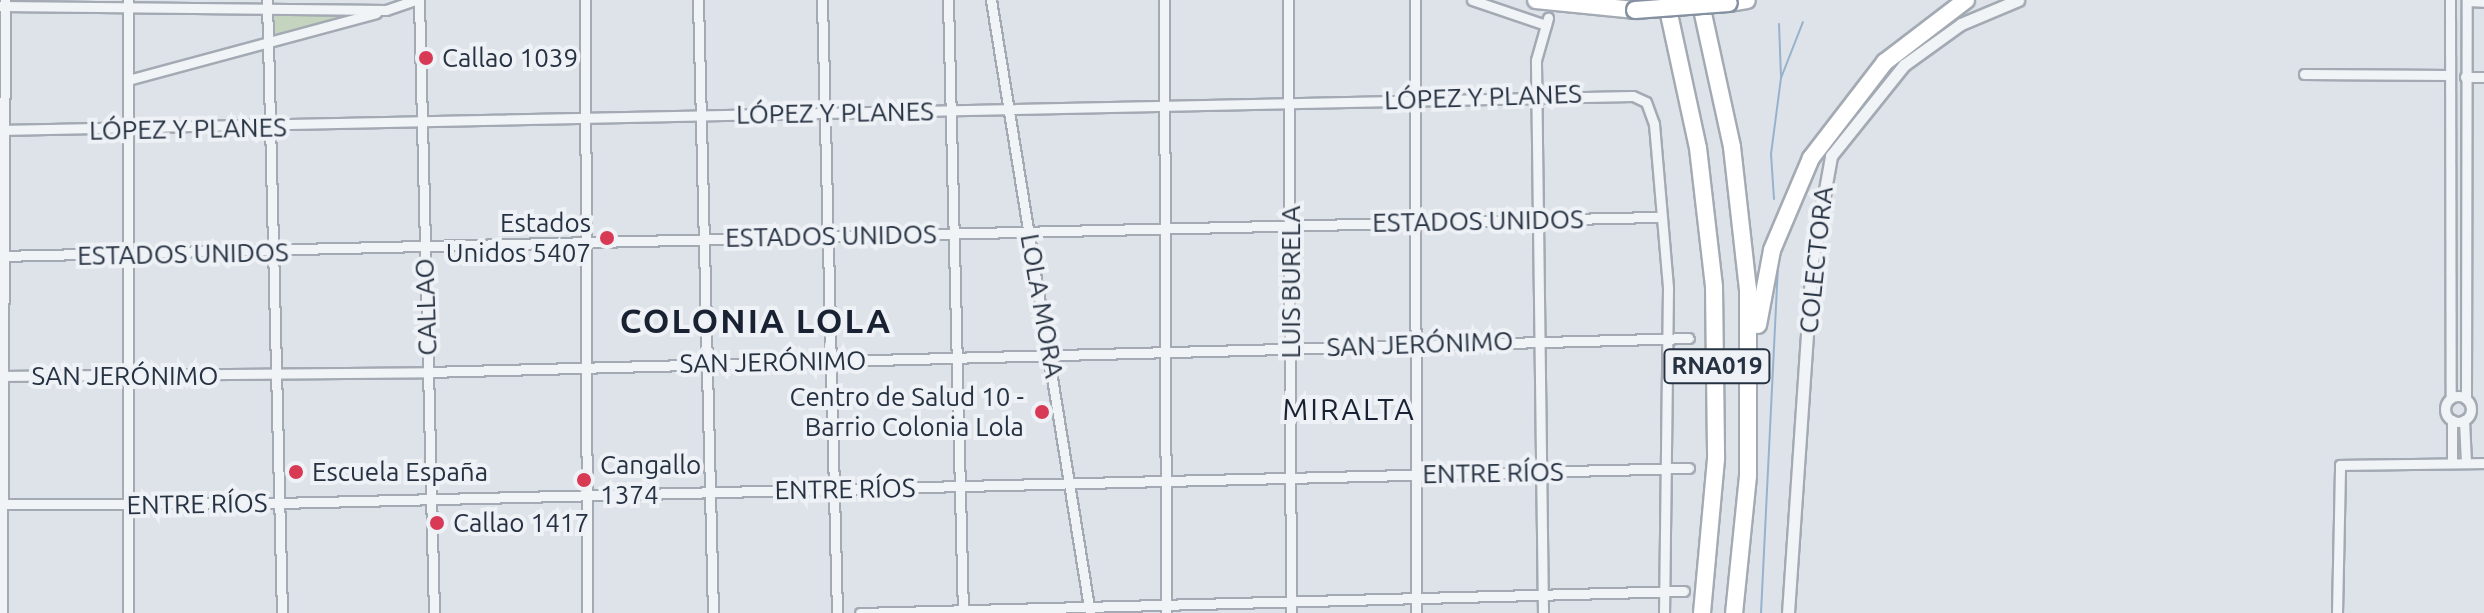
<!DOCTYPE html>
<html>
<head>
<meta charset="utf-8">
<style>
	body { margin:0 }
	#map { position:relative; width:2484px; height:613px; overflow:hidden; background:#dee3e9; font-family:Ubuntu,sans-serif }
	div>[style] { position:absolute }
	.green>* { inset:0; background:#c5d4bf }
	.stream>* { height:2px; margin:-1px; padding:0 1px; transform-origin:1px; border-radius:1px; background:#97b2cc }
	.roads { filter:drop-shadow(2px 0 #a3aab3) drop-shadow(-2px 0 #a3aab3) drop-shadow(0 2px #a3aab3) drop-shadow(0 -2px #a3aab3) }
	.minor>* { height:9px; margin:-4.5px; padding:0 4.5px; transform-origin:4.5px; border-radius:4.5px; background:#f1f4f7 }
	.minor>.ring { margin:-4.5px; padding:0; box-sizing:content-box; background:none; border:9px solid #f1f4f7; border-radius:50% }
	.tertiary>* { height:11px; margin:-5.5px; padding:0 5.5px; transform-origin:5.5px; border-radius:5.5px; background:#f1f4f7 }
	.motorway>* { height:16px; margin:-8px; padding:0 8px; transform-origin:8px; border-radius:8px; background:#fff }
	.bridges { filter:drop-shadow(2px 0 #8590a1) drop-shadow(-2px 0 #8590a1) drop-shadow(0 2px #8590a1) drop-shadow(0 -2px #8590a1) }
	.motorway-bridge>* { height:16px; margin:-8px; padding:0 8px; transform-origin:8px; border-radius:8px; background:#fff }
	.dots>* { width:22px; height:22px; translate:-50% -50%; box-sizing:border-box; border:4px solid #eef2f6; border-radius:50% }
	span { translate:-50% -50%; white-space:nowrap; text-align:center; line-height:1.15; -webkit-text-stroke:8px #eef2f6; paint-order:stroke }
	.shield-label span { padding:2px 6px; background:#eef2f6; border:2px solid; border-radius:6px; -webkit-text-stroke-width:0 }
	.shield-label { font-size:24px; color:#263141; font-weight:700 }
	.poi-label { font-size:26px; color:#263141 }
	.left { translate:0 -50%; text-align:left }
	.right { translate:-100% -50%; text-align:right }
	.street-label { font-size:26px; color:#263141 }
	.quarter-label { font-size:30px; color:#192232; letter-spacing:2px }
	.district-label { font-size:34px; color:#192232; font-weight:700; letter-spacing:2px }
</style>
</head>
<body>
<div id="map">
	<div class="green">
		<i style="clip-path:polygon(273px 16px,341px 15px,345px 16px,273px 37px)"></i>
	</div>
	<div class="stream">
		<i style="left:1779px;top:24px;width:53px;rotate:87.8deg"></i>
		<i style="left:1774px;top:199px;width:45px;rotate:-93.8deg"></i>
		<i style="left:1771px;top:154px;width:77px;rotate:-82.5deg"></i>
		<i style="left:1781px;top:78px;width:60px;rotate:-68.6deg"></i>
		<i style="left:1761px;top:613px;width:350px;rotate:-87.2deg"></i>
	</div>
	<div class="roads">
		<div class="minor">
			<i style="left:267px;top:0;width:613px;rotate:88.6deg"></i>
			<i style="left:419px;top:0;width:613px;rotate:88.6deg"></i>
			<i style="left:585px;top:0;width:613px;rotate:89.81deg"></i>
			<i style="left:698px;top:0;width:613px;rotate:88.6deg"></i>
			<i style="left:822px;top:0;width:613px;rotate:88.6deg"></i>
			<i style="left:948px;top:0;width:613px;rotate:88.6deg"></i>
			<i style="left:991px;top:0;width:621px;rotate:80.83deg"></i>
			<i style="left:1164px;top:0;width:613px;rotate:89.81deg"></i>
			<i style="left:1288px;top:0;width:613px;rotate:89.72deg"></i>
			<i style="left:1415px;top:0;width:613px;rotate:89.91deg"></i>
			<i style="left:1472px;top:0;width:78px;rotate:18.7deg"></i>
			<i style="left:2450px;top:0;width:398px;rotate:89.9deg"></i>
			<i style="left:2467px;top:1px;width:17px;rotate:3deg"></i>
			<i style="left:0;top:6px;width:386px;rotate:0.6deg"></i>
			<i style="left:386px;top:10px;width:31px;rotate:-19deg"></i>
			<i style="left:2304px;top:74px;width:146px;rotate:0.4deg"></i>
			<i style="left:2465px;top:77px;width:19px"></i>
			<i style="left:128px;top:80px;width:257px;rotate:-15.1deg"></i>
			<i style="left:0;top:130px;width:1633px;rotate:-1.19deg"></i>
			<i style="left:1633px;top:96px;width:14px;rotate:25deg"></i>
			<i style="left:1646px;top:102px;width:23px;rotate:70deg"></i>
			<i style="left:1654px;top:124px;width:165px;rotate:85.1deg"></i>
			<i style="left:1668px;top:288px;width:325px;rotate:90.7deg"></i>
			<i style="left:0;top:256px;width:1661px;rotate:-1.35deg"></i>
			<i style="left:0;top:376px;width:428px;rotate:-0.5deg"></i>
			<i style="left:428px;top:372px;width:1261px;rotate:-1.54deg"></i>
			<i class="ring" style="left:2445px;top:396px;width:17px;height:17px"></i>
			<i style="left:2466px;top:399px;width:399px;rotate:-89.9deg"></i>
			<i style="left:2464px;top:420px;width:43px;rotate:87.3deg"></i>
			<i style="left:2452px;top:462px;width:42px;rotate:-90deg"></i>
			<i style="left:0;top:504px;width:278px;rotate:-0.2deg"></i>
			<i style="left:278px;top:503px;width:1411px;rotate:-1.42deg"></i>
			<i style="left:2px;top:613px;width:613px;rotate:-89.72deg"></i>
			<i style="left:128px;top:613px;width:613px;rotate:-90deg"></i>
			<i style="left:860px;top:613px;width:824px;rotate:-1.53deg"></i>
			<i style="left:1543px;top:613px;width:553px;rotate:-90.73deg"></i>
			<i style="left:1536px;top:60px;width:44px;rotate:-74.1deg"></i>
			<i style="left:2337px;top:613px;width:148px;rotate:-88.8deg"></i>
			<i style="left:2340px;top:465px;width:144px;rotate:-0.8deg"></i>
		</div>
		<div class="tertiary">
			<i style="left:1788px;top:613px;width:352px;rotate:-86.1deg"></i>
			<i style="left:1812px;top:262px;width:108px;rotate:-79.8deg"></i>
			<i style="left:1831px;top:156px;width:117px;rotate:-51.3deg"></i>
			<i style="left:1904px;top:65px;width:70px;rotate:-35.7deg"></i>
			<i style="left:1961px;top:24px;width:62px;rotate:-22.8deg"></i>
		</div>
		<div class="motorway">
			<i style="left:1536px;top:0;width:100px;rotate:5.8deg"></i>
			<i style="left:1666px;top:0;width:151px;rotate:77.8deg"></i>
			<i style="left:1698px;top:148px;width:140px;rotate:83.4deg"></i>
			<i style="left:1714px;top:287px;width:172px;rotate:89.3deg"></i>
			<i style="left:1716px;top:459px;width:155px;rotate:95.2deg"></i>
			<i style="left:1700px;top:0;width:150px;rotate:77.7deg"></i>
			<i style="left:1732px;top:147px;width:143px;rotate:83.6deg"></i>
			<i style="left:1748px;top:289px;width:187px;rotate:90deg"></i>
			<i style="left:1748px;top:476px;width:138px;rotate:95.8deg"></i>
			<i style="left:1729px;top:3px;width:18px;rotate:-9deg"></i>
			<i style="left:1758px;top:325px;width:76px;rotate:-79.4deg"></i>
			<i style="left:1772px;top:250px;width:100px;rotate:-67deg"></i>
			<i style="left:1811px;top:158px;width:121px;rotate:-52.4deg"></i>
			<i style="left:1885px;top:62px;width:102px;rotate:-37.4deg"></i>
		</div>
	</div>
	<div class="bridges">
		<div class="motorway-bridge">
			<i style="left:1635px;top:10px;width:94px;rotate:-4.3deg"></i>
		</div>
	</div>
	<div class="dots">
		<i style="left:426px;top:58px;background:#d83a55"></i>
		<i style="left:607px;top:238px;background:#d83a55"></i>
		<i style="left:1042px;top:412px;background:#d83a55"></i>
		<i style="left:296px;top:472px;background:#d83a55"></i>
		<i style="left:584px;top:480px;background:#d83a55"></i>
		<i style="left:437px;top:523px;background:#d83a55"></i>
	</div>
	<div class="shield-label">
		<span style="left:1717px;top:366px">RNA019</span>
	</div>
	<div class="poi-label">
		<span class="left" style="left:442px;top:58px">Callao 1039</span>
		<span class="right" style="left:591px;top:238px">Estados<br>Unidos 5407</span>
		<span class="right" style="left:1024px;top:412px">Centro de Salud 10 -<br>Barrio Colonia Lola</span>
		<span class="left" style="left:600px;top:480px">Cangallo<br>1374</span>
		<span class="left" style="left:312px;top:472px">Escuela España</span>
		<span class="left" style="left:453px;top:523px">Callao 1417</span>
	</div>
	<div class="street-label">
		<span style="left:1483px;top:97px;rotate:-2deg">LÓPEZ Y PLANES</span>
		<span style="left:835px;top:113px;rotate:-1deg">LÓPEZ Y PLANES</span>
		<span style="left:188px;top:129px;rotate:-1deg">LÓPEZ Y PLANES</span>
		<span style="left:1478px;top:221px;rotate:-1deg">ESTADOS UNIDOS</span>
		<span style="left:831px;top:236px;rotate:-1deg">ESTADOS UNIDOS</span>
		<span style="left:183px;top:254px;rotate:-1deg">ESTADOS UNIDOS</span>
		<span style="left:1816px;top:260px;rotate:-84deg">COLECTORA</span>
		<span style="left:1291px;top:282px;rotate:-90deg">LUIS BURELA</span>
		<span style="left:1042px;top:306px;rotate:80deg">LOLA MORA</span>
		<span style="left:426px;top:307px;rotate:-92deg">CALLAO</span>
		<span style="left:1420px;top:344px;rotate:-2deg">SAN JERÓNIMO</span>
		<span style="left:773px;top:362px;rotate:-1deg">SAN JERÓNIMO</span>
		<span style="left:125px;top:376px">SAN JERÓNIMO</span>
		<span style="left:1493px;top:473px;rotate:-1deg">ENTRE RÍOS</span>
		<span style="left:845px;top:489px;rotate:-1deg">ENTRE RÍOS</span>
		<span style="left:197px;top:504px;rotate:-1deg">ENTRE RÍOS</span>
	</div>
	<div class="quarter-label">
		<span style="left:1349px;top:409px">MIRALTA</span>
	</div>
	<div class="district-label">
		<span style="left:756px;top:321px">COLONIA LOLA</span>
	</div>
</div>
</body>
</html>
